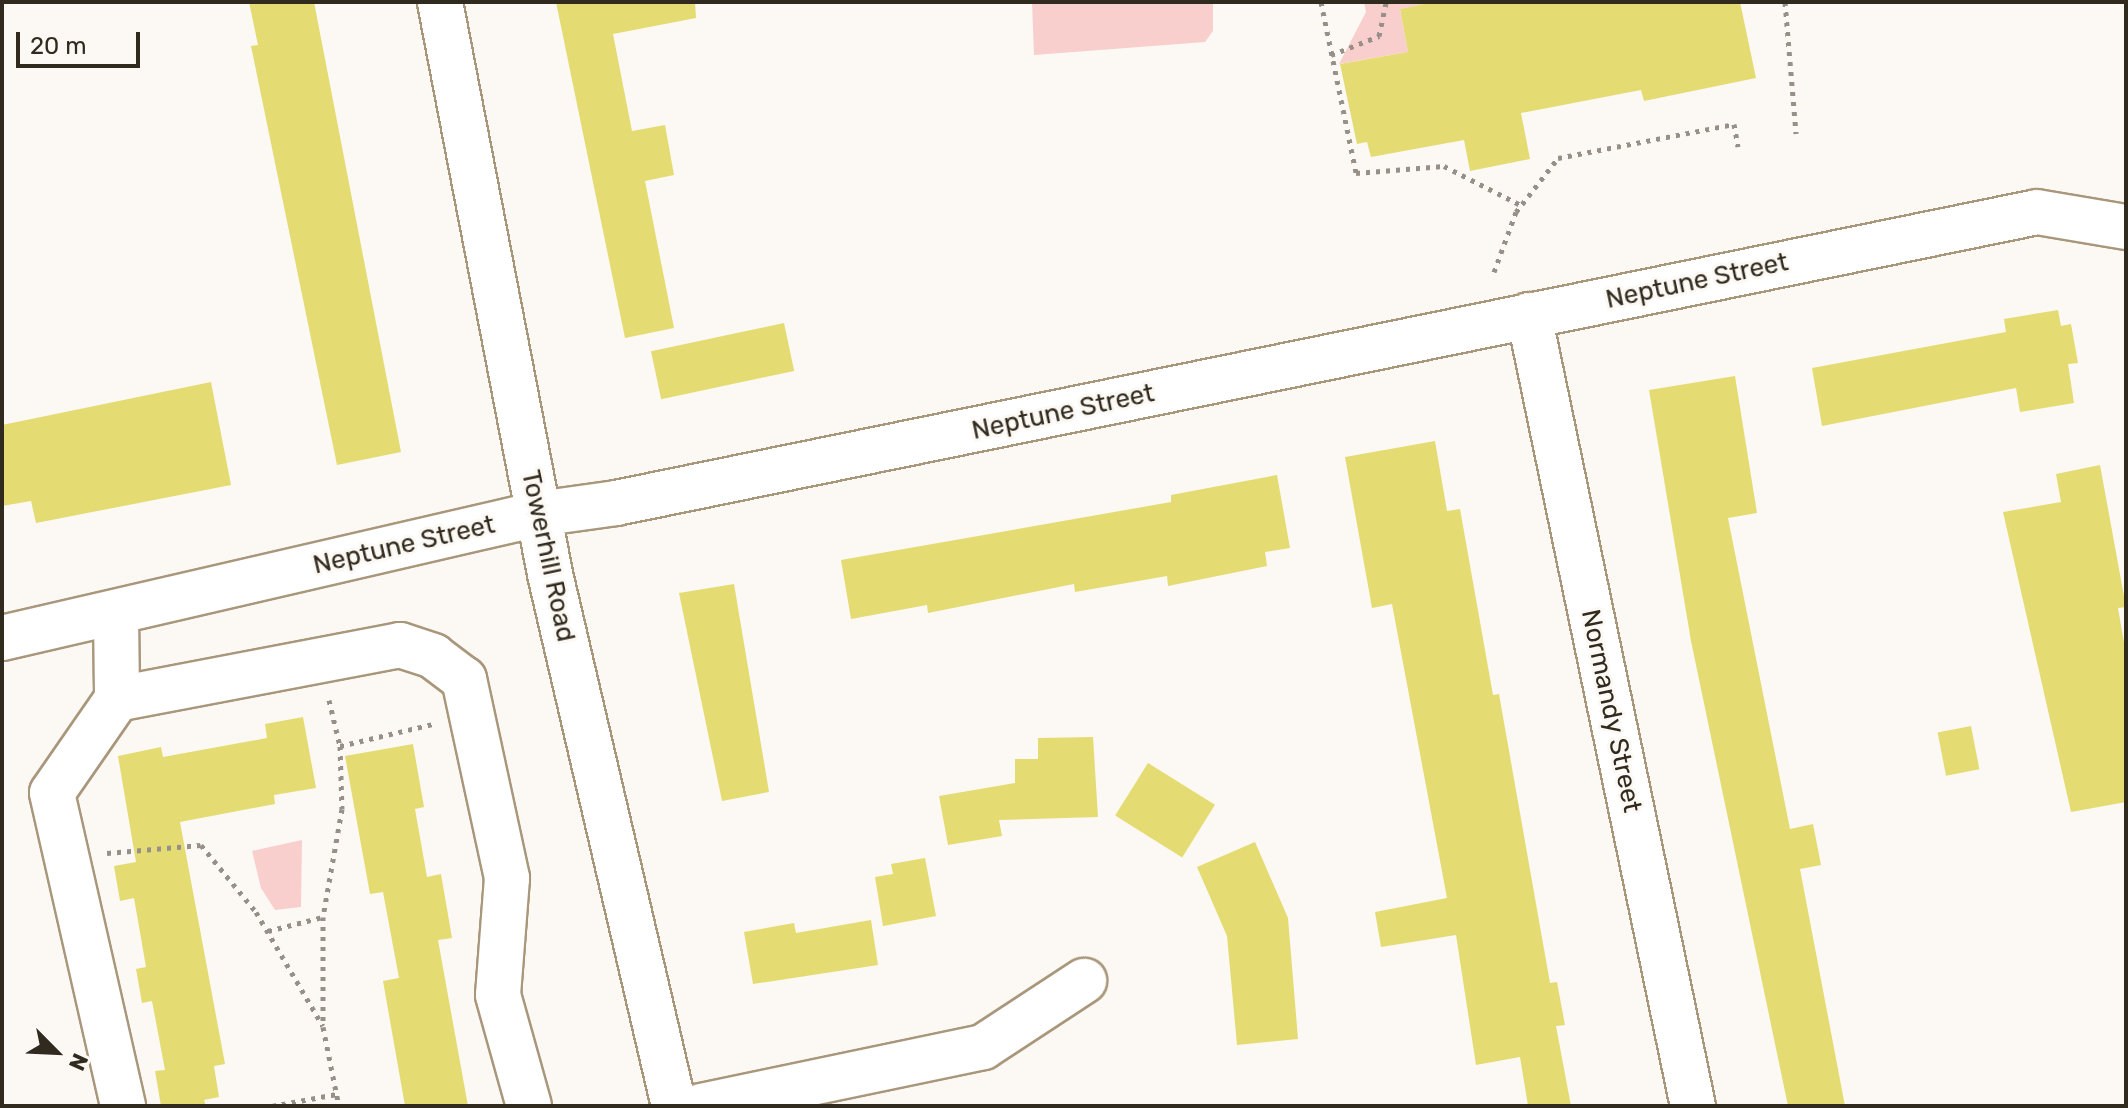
<!DOCTYPE html>
<html>
<head>
<meta charset="utf-8">
<style>
	body { margin:0 }
	#map { position:relative; width:2128px; height:1108px; overflow:hidden; background:#fcf8f3; font-family:Rubik,sans-serif }
	div>[style] { position:absolute }
	.green>* { inset:0; background:#f9cfcd }
	.building>* { inset:0; background:#e4dc72; transform-origin:0 0 }
	.path>* { height:5px; margin-top:-2.5px; transform-origin:0; background:repeating-linear-gradient(90deg,#969088 0 4px,transparent 0 10px) }
	.roads { filter:drop-shadow(2px 0 #a9977c) drop-shadow(-2px 0 #a9977c) drop-shadow(0 2px #a9977c) drop-shadow(0 -2px #a9977c) }
	.minor>* { height:44px; margin:-22px; padding:0 22px; transform-origin:22px; border-radius:22px; background:#fff }
	span { translate:-50% -50%; white-space:nowrap; text-align:center; line-height:1.15; -webkit-text-stroke:6px #fcf8f3; paint-order:stroke }
	.street-label { font-size:26px; color:#312a1f }
	.frame { position:absolute; inset:0; border:4px solid #312a1f; pointer-events:none }
	.north { position:absolute; left:16px; top:1012px; width:80px; height:80px; -webkit-text-stroke:6px #fcf8f3; paint-order:stroke; rotate:114deg; font-size:22px; font-weight:700; line-height:32px; text-align:center; color:#312a1f }
	.north::after { content:''; display:block; margin:auto; width:28px; height:36px; background:#312a1f; clip-path:polygon(50% 0,100% 100%,50% 72%,0 100%) }
	.scale { position:absolute; left:16px; top:32px; width:124px; height:36px; box-sizing:border-box; border:4px solid #312a1f; border-top:0; padding-left:10px; font-size:24px; line-height:28px; white-space:nowrap; color:#312a1f; -webkit-text-stroke:6px #fcf8f3; paint-order:stroke }
</style>
</head>
<body>
<div id="map">
	<div class="green">
		<i style="clip-path:polygon(1032px 2px,1213px 2px,1213px 31px,1205px 42px,1034px 55px)"></i>
		<i style="clip-path:polygon(1364px 2px,1433px 2px,1400px 9px,1408px 52px,1339px 64px,1366px 12px)"></i>
		<i style="clip-path:polygon(302px 840px,301px 907px,275px 910px,261px 888px,252px 851px)"></i>
	</div>
	<div class="building">
		<i style="clip-path:polygon(249px 2px,314px 2px,401px 452px,337px 465px,251px 46px,258px 45px)"></i>
		<i style="clip-path:polygon(556px 2px,695px 2px,696px 18px,613px 34px,632px 131px,665px 125px,674px 175px,645px 181px,674px 328px,625px 338px)"></i>
		<i style="clip-path:polygon(1433px 2px,1740px 2px,1756px 78px,1644px 101px,1641px 90px,1521px 113px,1530px 159px,1470px 171px,1464px 140px,1371px 157px,1367px 142px,1357px 144px,1340px 64px,1408px 52px,1400px 9px)"></i>
		<i style="clip-path:polygon(2058px 310px,2061px 326px,2071px 324px,2078px 363px,2068px 364px,2074px 403px,2020px 412px,2016px 388px,1822px 426px,1812px 368px,2006px 332px,2004px 319px)"></i>
		<i style="left:784px;top:323px;width:49px;height:136px;rotate:78deg"></i>
		<i style="clip-path:polygon(1735px 376px,1757px 513px,1728px 518px,1790px 829px,1813px 824px,1821px 865px,1800px 869px,1845px 1106px,1788px 1106px,1691px 641px,1649px 390px)"></i>
		<i style="clip-path:polygon(211px 382px,231px 485px,36px 523px,31px 501px,2px 506px,2px 425px)"></i>
		<i style="clip-path:polygon(1435px 441px,1447px 511px,1460px 509px,1493px 695px,1499px 694px,1550px 983px,1557px 982px,1565px 1025px,1556px 1026px,1571px 1106px,1528px 1106px,1520px 1057px,1476px 1065px,1456px 935px,1381px 947px,1375px 912px,1447px 898px,1392px 604px,1372px 608px,1345px 457px)"></i>
		<i style="clip-path:polygon(2100px 465px,2126px 607px,2118px 608px,2126px 654px,2126px 802px,2071px 812px,2003px 512px,2061px 502px,2056px 474px)"></i>
		<i style="clip-path:polygon(1277px 475px,1290px 548px,1265px 552px,1267px 566px,1168px 586px,1167px 576px,1075px 592px,1074px 584px,928px 613px,927px 605px,851px 619px,841px 560px,1171px 502px,1171px 495px)"></i>
		<i style="clip-path:polygon(734px 584px,769px 792px,722px 801px,679px 593px)"></i>
		<i style="clip-path:polygon(303px 717px,316px 788px,274px 795px,275px 804px,180px 822px,225px 1064px,214px 1066px,219px 1097px,204px 1100px,206px 1106px,161px 1106px,155px 1071px,165px 1070px,152px 1001px,142px 1003px,136px 969px,146px 967px,134px 898px,120px 901px,114px 866px,136px 862px,118px 756px,161px 747px,163px 757px,267px 738px,265px 724px)"></i>
		<i style="left:1971px;top:726px;width:44px;height:34px;rotate:79deg"></i>
		<i style="clip-path:polygon(1093px 737px,1098px 817px,999px 820px,1002px 836px,948px 845px,939px 796px,1015px 783px,1015px 759px,1038px 759px,1038px 738px)"></i>
		<i style="clip-path:polygon(413px 744px,424px 807px,415px 809px,427px 877px,441px 874px,452px 938px,438px 940px,468px 1106px,405px 1106px,383px 981px,399px 978px,383px 892px,370px 894px,345px 756px)"></i>
		<i style="left:1148px;top:763px;width:79px;height:62px;rotate:32deg"></i>
		<i style="clip-path:polygon(1255px 842px,1288px 918px,1298px 1039px,1237px 1045px,1227px 936px,1197px 867px)"></i>
		<i style="clip-path:polygon(925px 858px,936px 916px,883px 926px,875px 877px,893px 874px,891px 864px)"></i>
		<i style="clip-path:polygon(871px 920px,878px 965px,753px 984px,744px 932px,794px 923px,796px 933px)"></i>
	</div>
	<div class="path">
		<i style="left:1321px;top:2px;width:175px;rotate:78.4deg"></i>
		<i style="left:1356px;top:173px;width:88px;rotate:-4.5deg"></i>
		<i style="left:1444px;top:166px;width:86px;rotate:26.9deg"></i>
		<i style="left:1785px;top:2px;width:132px;rotate:85.2deg"></i>
		<i style="left:1331px;top:55px;width:52px;rotate:-21.6deg"></i>
		<i style="left:1379px;top:36px;width:35px;rotate:-78deg"></i>
		<i style="left:1494px;top:272px;width:64px;rotate:-69.9deg"></i>
		<i style="left:1516px;top:212px;width:68px;rotate:-52.1deg"></i>
		<i style="left:1558px;top:158px;width:179px;rotate:-10.9deg"></i>
		<i style="left:1734px;top:124px;width:23px;rotate:80deg"></i>
		<i style="left:329px;top:700px;width:47px;rotate:76.6deg"></i>
		<i style="left:340px;top:746px;width:63px;rotate:88.2deg"></i>
		<i style="left:342px;top:809px;width:110px;rotate:100deg"></i>
		<i style="left:323px;top:917px;width:110px;rotate:90deg"></i>
		<i style="left:323px;top:1027px;width:81px;rotate:78.6deg"></i>
		<i style="left:340px;top:746px;width:96px;rotate:-13.3deg"></i>
		<i style="left:107px;top:853px;width:94px;rotate:-4.9deg"></i>
		<i style="left:201px;top:845px;width:87px;rotate:50.6deg"></i>
		<i style="left:256px;top:912px;width:132px;rotate:59.6deg"></i>
		<i style="left:268px;top:931px;width:57px;rotate:-14.3deg"></i>
		<i style="left:272px;top:1106px;width:66px;rotate:-10.5deg"></i>
	</div>
	<div class="roads">
		<div class="minor">
			<i style="left:440px;top:2px;width:582px;rotate:79.11deg"></i>
			<i style="left:550px;top:574px;width:546px;rotate:76.88deg"></i>
			<i style="left:1529px;top:315px;width:808px;rotate:78.29deg"></i>
			<i style="left:116px;top:613px;width:86px;rotate:89.3deg"></i>
			<i style="left:117px;top:699px;width:114px;rotate:124.7deg"></i>
			<i style="left:52px;top:793px;width:321px;rotate:77.2deg"></i>
			<i style="left:2px;top:638px;width:550px;rotate:-13.03deg"></i>
			<i style="left:538px;top:514px;width:79px;rotate:-8deg"></i>
			<i style="left:616px;top:503px;width:1450px;rotate:-11.57deg"></i>
			<i style="left:2037px;top:212px;width:90px;rotate:9.6deg"></i>
			<i style="left:117px;top:699px;width:288px;rotate:-10.8deg"></i>
			<i style="left:400px;top:645px;width:35px;rotate:18deg"></i>
			<i style="left:433px;top:656px;width:39px;rotate:37deg"></i>
			<i style="left:464px;top:679px;width:204px;rotate:77.8deg"></i>
			<i style="left:507px;top:878px;width:117px;rotate:94.4deg"></i>
			<i style="left:498px;top:995px;width:115px;rotate:74.4deg"></i>
			<i style="left:701px;top:1106px;width:288px;rotate:-11.8deg"></i>
			<i style="left:983px;top:1047px;width:121px;rotate:-33.2deg"></i>
		</div>
	</div>
	<div class="street-label">
		<span style="left:1697px;top:281px;rotate:-12deg">Neptune Street</span>
		<span style="left:1063px;top:412px;rotate:-12deg">Neptune Street</span>
		<span style="left:404px;top:545px;rotate:-13deg">Neptune Street</span>
		<span style="left:548px;top:556px;rotate:78deg">Towerhill Road</span>
		<span style="left:1611px;top:711px;rotate:78deg">Normandy Street</span>
	</div>
	<div class="frame"></div>
	<div class="north">N</div>
	<div class="scale">20 m</div>
</div>
</body>
</html>
